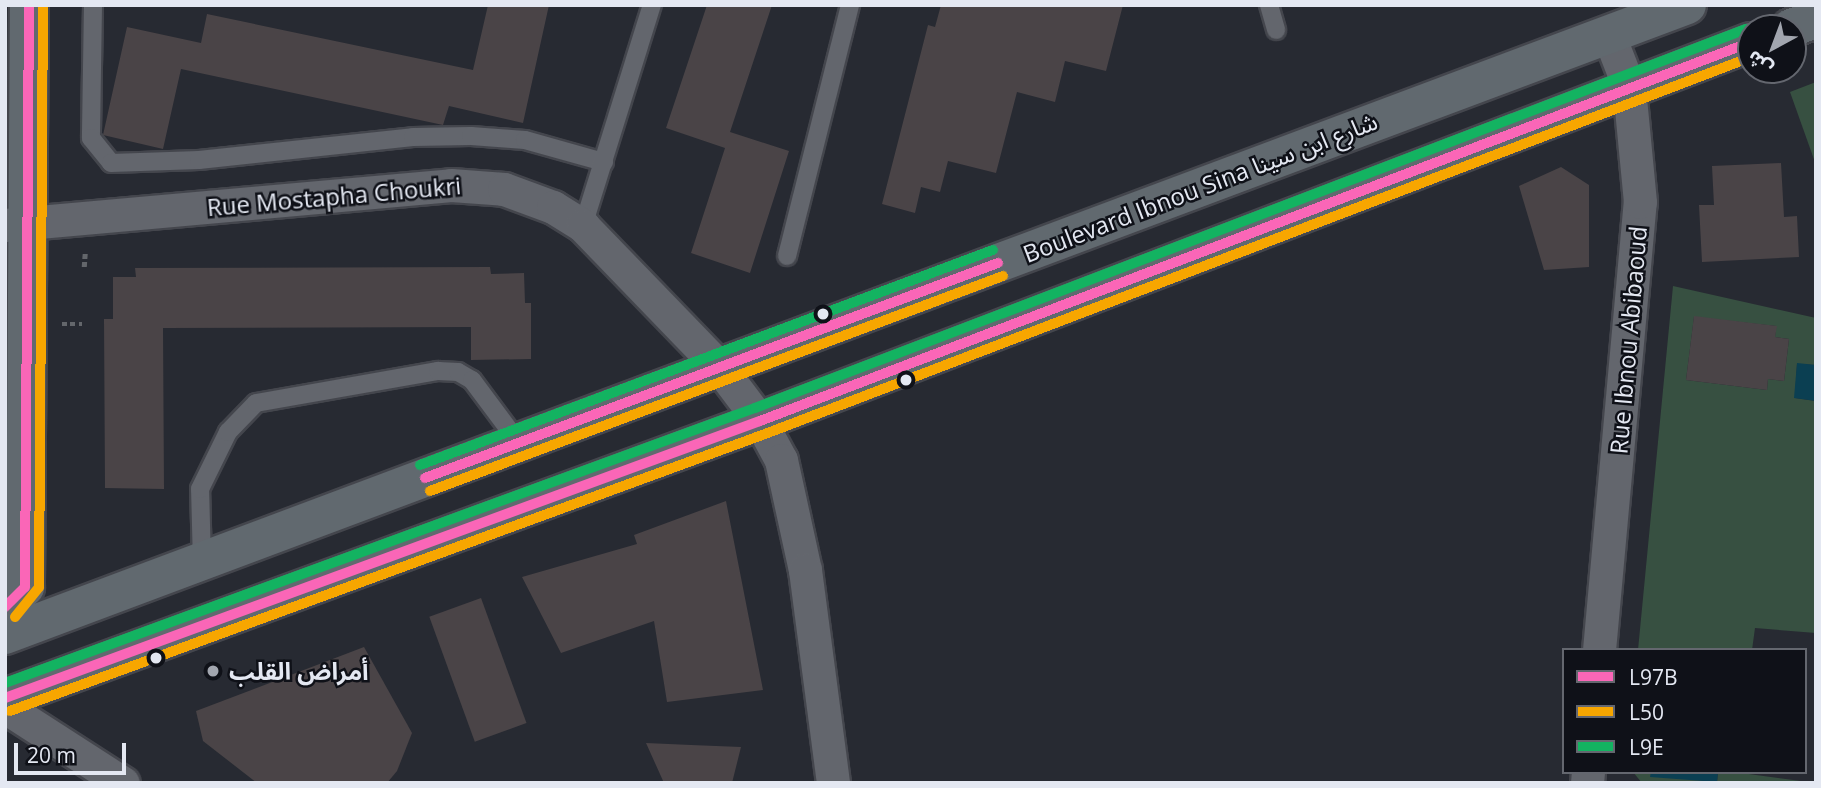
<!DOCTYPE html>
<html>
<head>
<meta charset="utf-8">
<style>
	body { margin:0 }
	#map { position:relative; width:1821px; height:788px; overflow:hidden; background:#272a32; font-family:"Open Sans","Noto Sans Arabic",sans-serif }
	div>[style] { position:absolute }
	.green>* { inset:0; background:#375041 }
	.water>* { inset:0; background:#0b3f52 }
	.building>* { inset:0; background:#4a4447; transform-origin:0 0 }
	.path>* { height:4.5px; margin-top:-2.25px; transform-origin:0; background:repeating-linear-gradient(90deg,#63666b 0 5px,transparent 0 8.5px) }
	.roads { filter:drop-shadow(2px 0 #44464d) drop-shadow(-2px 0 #44464d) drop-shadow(0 2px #44464d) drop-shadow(0 -2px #44464d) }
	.lane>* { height:18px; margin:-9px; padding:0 9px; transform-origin:9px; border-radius:9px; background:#63666d }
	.street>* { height:33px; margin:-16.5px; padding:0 16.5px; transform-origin:16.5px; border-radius:16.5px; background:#63666d }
	.secondary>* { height:38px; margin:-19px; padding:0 19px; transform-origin:19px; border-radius:19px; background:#61696f }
	.bus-1>* { height:10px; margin:-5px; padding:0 5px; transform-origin:5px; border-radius:5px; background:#fa66b7 }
	.bus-2>* { height:10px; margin:-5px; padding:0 5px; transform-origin:5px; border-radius:5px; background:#f7a600 }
	.bus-3>* { height:10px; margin:-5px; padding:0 5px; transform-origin:5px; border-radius:5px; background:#13b361 }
	.dots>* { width:19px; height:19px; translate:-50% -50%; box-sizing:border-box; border:4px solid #0f1118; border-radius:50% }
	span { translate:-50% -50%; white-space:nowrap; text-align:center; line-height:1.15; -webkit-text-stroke:5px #0f1118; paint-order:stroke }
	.street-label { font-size:24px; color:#e4e8f2 }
	.poi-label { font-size:24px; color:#e4e8f2; font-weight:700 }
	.left { translate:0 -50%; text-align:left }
	.frame { position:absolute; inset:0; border:7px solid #e4e8f2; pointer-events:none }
	.legend { position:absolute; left:1562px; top:648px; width:245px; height:126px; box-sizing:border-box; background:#0f1118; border:2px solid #64676f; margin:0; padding:9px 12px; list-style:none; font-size:21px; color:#e4e8f2 }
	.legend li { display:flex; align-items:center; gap:14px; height:35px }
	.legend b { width:35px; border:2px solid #64676f }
	.north { position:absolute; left:1737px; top:14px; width:70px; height:70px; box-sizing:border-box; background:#0f1118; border:2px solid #64676f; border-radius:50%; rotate:221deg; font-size:19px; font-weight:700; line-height:28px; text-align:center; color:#e4e8f2 }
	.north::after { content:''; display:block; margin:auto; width:24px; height:32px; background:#a2a6af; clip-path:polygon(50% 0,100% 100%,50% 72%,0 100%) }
	.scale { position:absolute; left:14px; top:743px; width:112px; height:32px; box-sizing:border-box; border:4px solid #e4e8f2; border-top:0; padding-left:9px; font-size:21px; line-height:24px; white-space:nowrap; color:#e4e8f2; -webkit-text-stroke:5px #0f1118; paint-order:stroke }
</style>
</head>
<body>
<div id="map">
	<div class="green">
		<i style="clip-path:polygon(1816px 82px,1816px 165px,1790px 92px)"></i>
		<i style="clip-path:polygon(evenodd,1673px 286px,1816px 318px,1816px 365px,1797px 364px,1795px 398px,1816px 401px,1816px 633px,1755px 628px,1752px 650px,1638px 650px,1673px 286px,1694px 317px,1776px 326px,1775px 337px,1789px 339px,1784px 381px,1768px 379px,1767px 390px,1686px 380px,1694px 317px)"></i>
		<i style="clip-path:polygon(1633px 772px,1717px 782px,1718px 772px,1734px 772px,1816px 783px,1642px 783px)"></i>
	</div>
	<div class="water">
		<i style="clip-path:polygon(1797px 363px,1816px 365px,1816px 401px,1794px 398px)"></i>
		<i style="clip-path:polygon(1651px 772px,1718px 772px,1717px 782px,1650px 777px)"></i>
	</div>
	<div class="building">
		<i style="clip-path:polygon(488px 5px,549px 5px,523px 123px,449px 106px,443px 125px,181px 69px,163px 149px,103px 135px,127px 27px,201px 43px,207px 14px,473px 70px)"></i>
		<i style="clip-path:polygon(707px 5px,772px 5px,730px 132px,789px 151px,750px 273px,691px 253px,725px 148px,666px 128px)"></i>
		<i style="clip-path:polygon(941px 5px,1123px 5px,1106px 71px,1065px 61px,1055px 102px,1017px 92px,996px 173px,948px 161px,940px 192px,921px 187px,915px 213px,882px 204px,928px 25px,935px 27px)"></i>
		<i style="clip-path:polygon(1781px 163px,1784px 217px,1797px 216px,1799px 257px,1702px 262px,1699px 205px,1714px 205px,1712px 166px)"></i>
		<i style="clip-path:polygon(1561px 167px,1589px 185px,1589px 267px,1544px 270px,1519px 186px)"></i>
		<i style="clip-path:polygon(490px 267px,491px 274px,524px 273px,525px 303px,531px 303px,531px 359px,471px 360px,471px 327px,163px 328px,164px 489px,105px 488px,104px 319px,113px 319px,113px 277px,136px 277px,135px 268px)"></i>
		<i style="clip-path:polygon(1694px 316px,1777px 326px,1775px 337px,1789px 339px,1784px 381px,1768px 379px,1767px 390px,1686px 380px)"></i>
		<i style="clip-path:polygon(726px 501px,763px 690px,667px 702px,654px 621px,561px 653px,522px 577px,637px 544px,634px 535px)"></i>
		<i style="left:481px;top:598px;width:133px;height:55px;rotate:70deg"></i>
		<i style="clip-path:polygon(364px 647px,412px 733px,397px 771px,387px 783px,257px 783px,203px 741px,196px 711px)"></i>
		<i style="clip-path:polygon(646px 743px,691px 745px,741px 747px,732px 783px,664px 783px)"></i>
	</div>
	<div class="path">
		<i style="left:84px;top:267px;width:15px;rotate:-86deg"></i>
		<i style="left:62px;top:324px;width:20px"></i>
	</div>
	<div class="roads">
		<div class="lane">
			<i style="left:93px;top:5px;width:133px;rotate:90.9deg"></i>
			<i style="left:91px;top:138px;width:32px;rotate:51deg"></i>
			<i style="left:111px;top:163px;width:88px;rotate:-2deg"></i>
			<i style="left:199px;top:160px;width:215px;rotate:-6.1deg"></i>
			<i style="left:413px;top:137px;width:58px;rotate:-1deg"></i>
			<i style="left:471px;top:136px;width:54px;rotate:4.2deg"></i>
			<i style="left:525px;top:140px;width:82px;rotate:15.6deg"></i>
			<i style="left:1269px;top:5px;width:26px;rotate:74deg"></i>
			<i style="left:583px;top:226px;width:232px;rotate:-72.7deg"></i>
			<i style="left:787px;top:256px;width:259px;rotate:-75.9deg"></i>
			<i style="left:202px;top:563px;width:74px;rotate:-91.5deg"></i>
			<i style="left:200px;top:489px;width:64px;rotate:-63.8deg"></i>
			<i style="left:228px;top:432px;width:40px;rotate:-46deg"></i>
			<i style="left:256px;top:403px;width:185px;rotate:-10deg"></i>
			<i style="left:438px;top:371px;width:20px;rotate:3deg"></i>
			<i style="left:458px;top:372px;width:16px;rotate:30deg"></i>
			<i style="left:472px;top:380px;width:79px;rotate:53.3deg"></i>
		</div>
		<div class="street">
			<i style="left:5px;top:225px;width:448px;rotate:-5.1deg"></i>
			<i style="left:451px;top:185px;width:53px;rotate:4.3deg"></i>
			<i style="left:504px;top:189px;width:52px;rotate:20.2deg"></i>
			<i style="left:553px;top:207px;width:36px;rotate:32deg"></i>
			<i style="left:583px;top:226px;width:197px;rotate:46deg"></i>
			<i style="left:720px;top:368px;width:66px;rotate:53deg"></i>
			<i style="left:760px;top:421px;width:44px;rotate:61.7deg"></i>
			<i style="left:781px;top:460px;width:113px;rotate:77.7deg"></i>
			<i style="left:805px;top:570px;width:215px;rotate:82.5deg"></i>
			<i style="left:1599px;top:650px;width:450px;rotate:-84.8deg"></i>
			<i style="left:1640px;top:202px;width:116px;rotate:-95.5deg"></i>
			<i style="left:1629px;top:87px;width:58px;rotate:-111.3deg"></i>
			<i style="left:5px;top:707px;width:140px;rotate:32.8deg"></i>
			<i style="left:1587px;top:783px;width:11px;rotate:-85deg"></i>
		</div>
		<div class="secondary">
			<i style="left:1791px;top:28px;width:27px;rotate:-20deg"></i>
			<i style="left:5px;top:607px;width:28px;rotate:-45deg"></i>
			<i style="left:25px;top:587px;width:582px;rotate:-89.61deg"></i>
			<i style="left:5px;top:635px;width:1796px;rotate:-20.53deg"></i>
			<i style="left:5px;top:698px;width:804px;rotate:-20.15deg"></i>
			<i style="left:760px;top:421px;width:1061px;rotate:-20.93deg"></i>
		</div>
	</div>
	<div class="bus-1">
		<i style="left:425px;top:478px;width:612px;rotate:-20.57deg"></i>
		<i style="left:5px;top:607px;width:28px;rotate:-45deg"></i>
		<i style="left:25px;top:587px;width:582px;rotate:-89.61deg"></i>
		<i style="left:5px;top:698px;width:804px;rotate:-20.15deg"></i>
		<i style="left:760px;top:421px;width:1061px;rotate:-20.93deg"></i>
	</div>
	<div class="bus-2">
		<i style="left:430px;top:491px;width:612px;rotate:-20.57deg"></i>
		<i style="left:15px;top:617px;width:38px;rotate:-51deg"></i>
		<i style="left:39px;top:587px;width:582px;rotate:-89.61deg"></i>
		<i style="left:10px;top:711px;width:804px;rotate:-20.15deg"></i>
		<i style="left:765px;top:434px;width:1056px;rotate:-20.92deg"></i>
	</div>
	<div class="bus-3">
		<i style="left:420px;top:465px;width:612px;rotate:-20.57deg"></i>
		<i style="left:5px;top:683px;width:799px;rotate:-20.14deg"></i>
		<i style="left:755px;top:408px;width:1061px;rotate:-20.93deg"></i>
	</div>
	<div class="dots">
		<i style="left:823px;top:314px;background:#e4e8f2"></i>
		<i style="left:906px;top:380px;background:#e4e8f2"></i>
		<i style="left:156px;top:658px;background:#e4e8f2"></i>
		<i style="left:213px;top:671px;background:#a2a6af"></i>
	</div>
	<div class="street-label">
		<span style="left:1200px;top:187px;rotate:-21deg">Boulevard Ibnou Sina شارع ابن سينا</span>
		<span style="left:334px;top:196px;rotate:-5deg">Rue Mostapha Choukri</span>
		<span style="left:1628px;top:340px;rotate:-85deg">Rue Ibnou Abibaoud</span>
	</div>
	<div class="poi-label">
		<span class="left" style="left:229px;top:671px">أمراض القلب</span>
	</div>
	<div class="frame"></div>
	<ul class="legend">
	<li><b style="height:9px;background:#fa66b7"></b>L97B</li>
	<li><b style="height:9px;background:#f7a600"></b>L50</li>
	<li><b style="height:9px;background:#13b361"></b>L9E</li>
	</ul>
	<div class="north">ش</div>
	<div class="scale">20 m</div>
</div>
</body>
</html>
